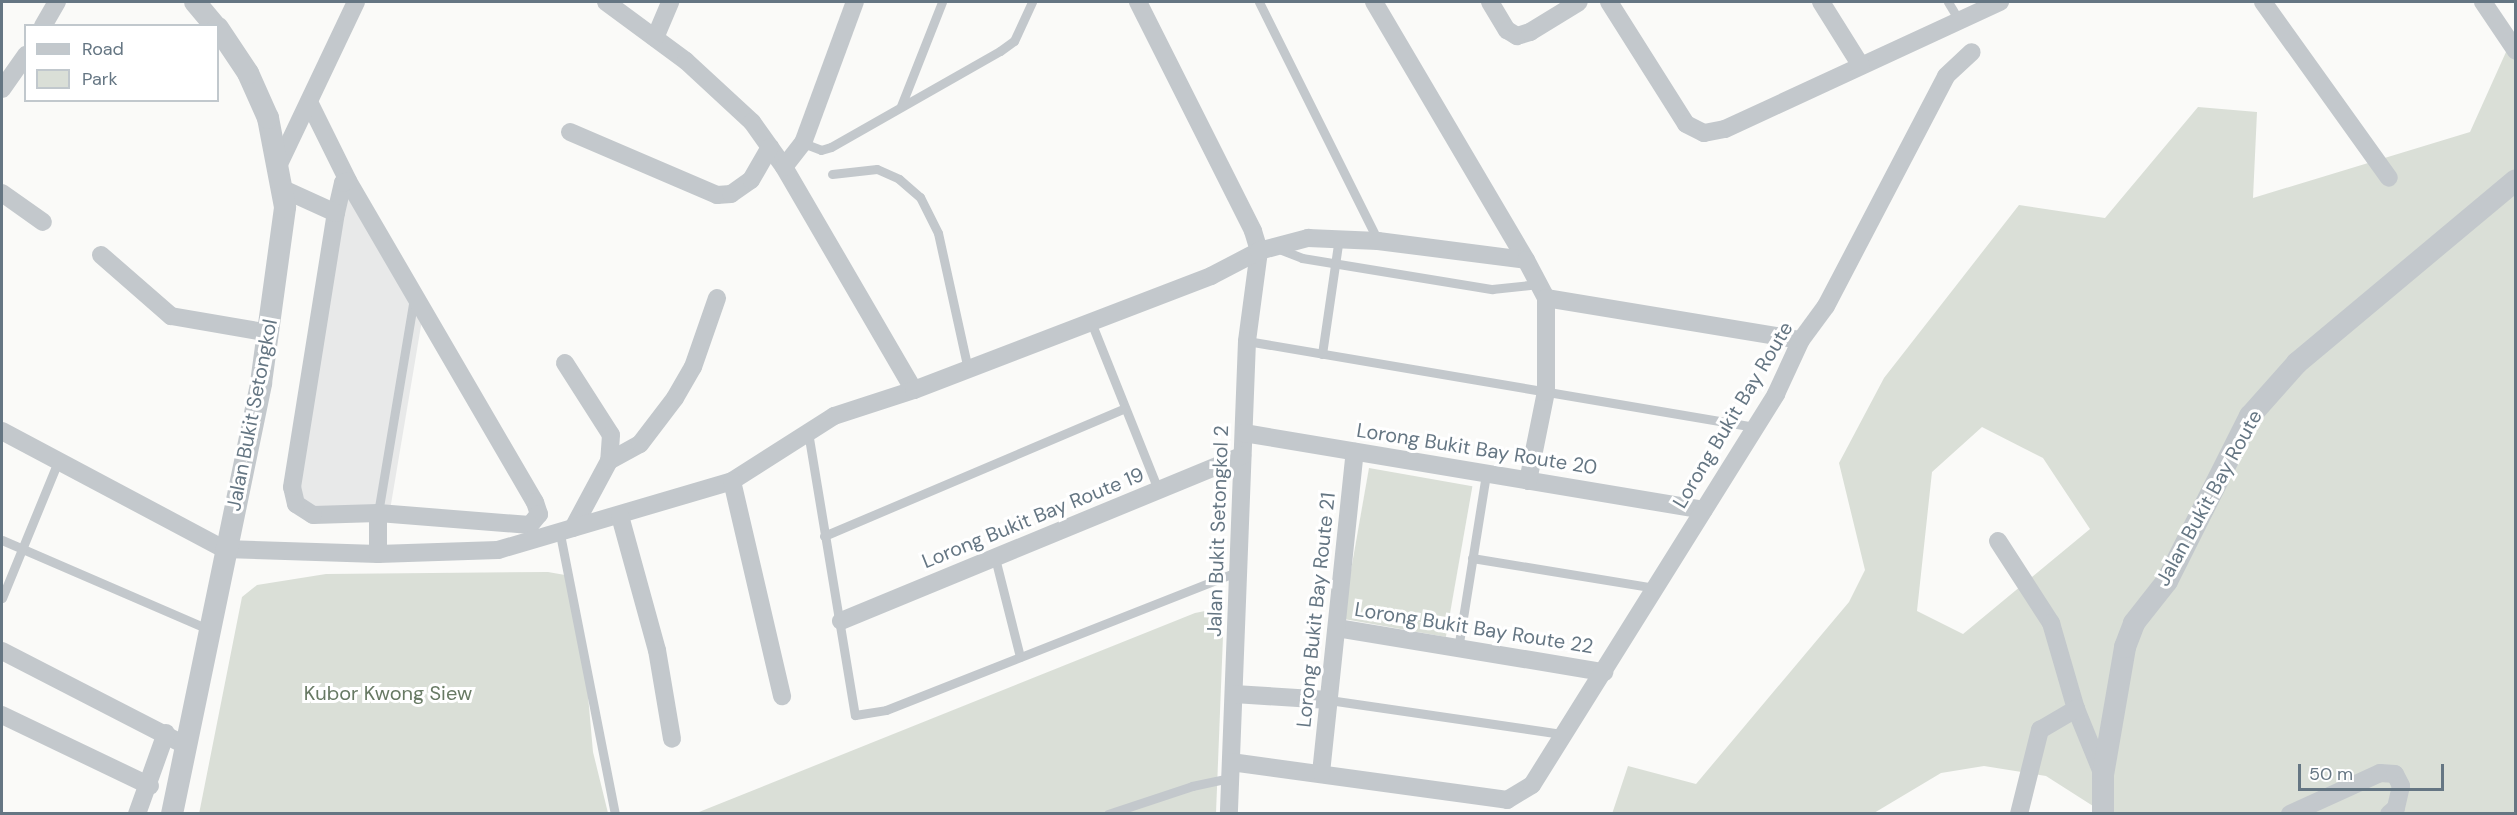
<!DOCTYPE html>
<html>
<head>
<meta charset="utf-8">
<style>
	body { margin:0 }
	#map { position:relative; width:2517px; height:815px; overflow:hidden; background:#fafaf8; font-family:"DM Sans",sans-serif }
	div>[style] { position:absolute }
	.built>* { inset:0; background:#e8e9e9 }
	.green>* { inset:0; background:#dadfd7; transform-origin:0 0 }
	.service>* { height:9px; margin:-4.5px; padding:0 4.5px; transform-origin:4.5px; border-radius:4.5px; background:#c3c8cc }
	.minor>* { height:18px; margin:-9px; padding:0 9px; transform-origin:9px; border-radius:9px; background:#c3c8cc }
	.tertiary>* { height:22px; margin:-11px; padding:0 11px; transform-origin:11px; border-radius:11px; background:#c3c8cc }
	span { translate:-50% -50%; white-space:nowrap; text-align:center; line-height:1.15; -webkit-text-stroke:6px #fff; paint-order:stroke }
	.street-label { font-size:20px; color:#657683 }
	.park-label { font-size:20px; color:#687a64 }
	.frame { position:absolute; inset:0; border:3px solid #657683; pointer-events:none }
	.legend { position:absolute; left:24px; top:24px; width:195px; height:78px; box-sizing:border-box; background:#fff; border:2px solid #c1c8cd; margin:0; padding:8px 10px; list-style:none; font-size:18px; color:#657683 }
	.legend li { display:flex; align-items:center; gap:12px; height:30px }
	.legend b { width:30px; border:2px solid #c1c8cd }
	.scale { position:absolute; left:2298px; top:764px; width:146px; height:27px; box-sizing:border-box; border:3px solid #657683; border-top:0; padding-left:8px; font-size:18px; line-height:21px; white-space:nowrap; color:#657683; -webkit-text-stroke:4px #fff; paint-order:stroke }
</style>
</head>
<body>
<div id="map">
	<div class="built">
		<i style="clip-path:polygon(341px 186px,424px 308px,390px 510px,313px 509px,296px 499px)"></i>
	</div>
	<div class="green">
		<i style="clip-path:polygon(evenodd,2515px 32px,2515px 813px,2104px 813px,2046px 776px,1984px 766px,1941px 773px,1874px 813px,1612px 814px,1628px 766px,1696px 784px,1849px 602px,1865px 570px,1839px 463px,1884px 378px,2019px 205px,2105px 218px,2198px 107px,2257px 112px,2253px 198px,2470px 132px,2515px 32px,1982px 427px,2043px 458px,2090px 529px,1963px 634px,1917px 611px,1932px 472px,1982px 427px)"></i>
		<i style="left:1369px;top:468px;width:105px;height:153px;rotate:10deg"></i>
		<i style="clip-path:polygon(548px 572px,565px 575px,587px 684px,593px 752px,608px 813px,199px 814px,242px 597px,257px 585px,326px 574px)"></i>
		<i style="clip-path:polygon(1215px 609px,1223px 636px,1216px 813px,694px 814px,1195px 613px)"></i>
	</div>
	<div class="service">
		<i style="left:1259px;top:2px;width:267px;rotate:63.5deg"></i>
		<i style="left:1948px;top:2px;width:21px;rotate:59deg"></i>
		<i style="left:901px;top:106px;width:112px;rotate:-68.5deg"></i>
		<i style="left:803px;top:143px;width:19px;rotate:21deg"></i>
		<i style="left:821px;top:150px;width:10px;rotate:-17deg"></i>
		<i style="left:831px;top:147px;width:194px;rotate:-29.6deg"></i>
		<i style="left:1000px;top:51px;width:17px;rotate:-36deg"></i>
		<i style="left:1014px;top:41px;width:43px;rotate:-65.2deg"></i>
		<i style="left:832px;top:174px;width:45px;rotate:-6.3deg"></i>
		<i style="left:877px;top:169px;width:24px;rotate:24deg"></i>
		<i style="left:899px;top:179px;width:28px;rotate:41deg"></i>
		<i style="left:920px;top:197px;width:40px;rotate:63.4deg"></i>
		<i style="left:938px;top:233px;width:139px;rotate:77.6deg"></i>
		<i style="left:1279px;top:249px;width:25px;rotate:21deg"></i>
		<i style="left:1302px;top:258px;width:193px;rotate:9.3deg"></i>
		<i style="left:1492px;top:289px;width:47px;rotate:-6.1deg"></i>
		<i style="left:1091px;top:322px;width:183px;rotate:68.2deg"></i>
		<i style="left:1247px;top:341px;width:515px;rotate:9.61deg"></i>
		<i style="left:1322px;top:354px;width:117px;rotate:-81.7deg"></i>
		<i style="left:808px;top:432px;width:287px;rotate:80.6deg"></i>
		<i style="left:855px;top:715px;width:31px;rotate:-9deg"></i>
		<i style="left:886px;top:710px;width:379px;rotate:-21.5deg"></i>
		<i style="left:378px;top:513px;width:219px;rotate:-80.5deg"></i>
		<i style="left:560px;top:534px;width:285px;rotate:78.9deg"></i>
		<i style="left:824px;top:536px;width:327px;rotate:-23deg"></i>
		<i style="left:2px;top:540px;width:224px;rotate:23.4deg"></i>
		<i style="left:995px;top:558px;width:102px;rotate:75.8deg"></i>
		<i style="left:1472px;top:558px;width:185px;rotate:9.3deg"></i>
		<i style="left:2px;top:598px;width:150px;rotate:-67.7deg"></i>
		<i style="left:1458px;top:649px;width:177px;rotate:-80.9deg"></i>
		<i style="left:1329px;top:700px;width:235px;rotate:8.3deg"></i>
		<i style="left:1108px;top:814px;width:89px;rotate:-18.4deg"></i>
		<i style="left:1192px;top:786px;width:39px;rotate:-12deg"></i>
	</div>
	<div class="minor">
		<i style="left:606px;top:2px;width:99px;rotate:36.4deg"></i>
		<i style="left:686px;top:61px;width:90px;rotate:42.7deg"></i>
		<i style="left:752px;top:122px;width:55px;rotate:54.6deg"></i>
		<i style="left:784px;top:167px;width:258px;rotate:59.8deg"></i>
		<i style="left:1138px;top:2px;width:256px;rotate:63.3deg"></i>
		<i style="left:1253px;top:231px;width:21px;rotate:73deg"></i>
		<i style="left:1259px;top:251px;width:91px;rotate:97.6deg"></i>
		<i style="left:1247px;top:341px;width:473px;rotate:92.2deg"></i>
		<i style="left:1374px;top:2px;width:299px;rotate:59.5deg"></i>
		<i style="left:1490px;top:2px;width:33px;rotate:59deg"></i>
		<i style="left:1507px;top:30px;width:12px;rotate:31deg"></i>
		<i style="left:1517px;top:36px;width:14px;rotate:-17deg"></i>
		<i style="left:1530px;top:32px;width:57px;rotate:-31.5deg"></i>
		<i style="left:1609px;top:2px;width:144px;rotate:57.7deg"></i>
		<i style="left:1686px;top:124px;width:20px;rotate:27deg"></i>
		<i style="left:1704px;top:133px;width:21px;rotate:-11deg"></i>
		<i style="left:1725px;top:129px;width:303px;rotate:-24.8deg"></i>
		<i style="left:1821px;top:2px;width:75px;rotate:58deg"></i>
		<i style="left:2263px;top:2px;width:216px;rotate:54.4deg"></i>
		<i style="left:2483px;top:2px;width:59px;rotate:56deg"></i>
		<i style="left:43px;top:26px;width:28px;rotate:-60deg"></i>
		<i style="left:655px;top:38px;width:39px;rotate:-67deg"></i>
		<i style="left:2px;top:89px;width:42px;rotate:-54.8deg"></i>
		<i style="left:310px;top:104px;width:86px;rotate:63.7deg"></i>
		<i style="left:570px;top:132px;width:160px;rotate:23.2deg"></i>
		<i style="left:717px;top:195px;width:14px;rotate:-4deg"></i>
		<i style="left:731px;top:194px;width:24px;rotate:-35deg"></i>
		<i style="left:751px;top:180px;width:38px;rotate:-60deg"></i>
		<i style="left:280px;top:162px;width:177px;rotate:-64.6deg"></i>
		<i style="left:784px;top:167px;width:31px;rotate:-52deg"></i>
		<i style="left:803px;top:143px;width:150px;rotate:-69.8deg"></i>
		<i style="left:348px;top:181px;width:371px;rotate:59.8deg"></i>
		<i style="left:535px;top:502px;width:13px;rotate:72deg"></i>
		<i style="left:539px;top:514px;width:14px;rotate:129deg"></i>
		<i style="left:530px;top:525px;width:152px;rotate:-175.5deg"></i>
		<i style="left:378px;top:513px;width:65px;rotate:178.2deg"></i>
		<i style="left:313px;top:515px;width:20px;rotate:-147deg"></i>
		<i style="left:296px;top:504px;width:17px;rotate:-103deg"></i>
		<i style="left:292px;top:487px;width:278px;rotate:-80.9deg"></i>
		<i style="left:336px;top:213px;width:31px;rotate:-77deg"></i>
		<i style="left:343px;top:183px;width:5px;rotate:-22deg"></i>
		<i style="left:283px;top:189px;width:58px;rotate:24.4deg"></i>
		<i style="left:2px;top:193px;width:50px;rotate:35.3deg"></i>
		<i style="left:101px;top:255px;width:93px;rotate:41.1deg"></i>
		<i style="left:171px;top:316px;width:99px;rotate:9.8deg"></i>
		<i style="left:565px;top:363px;width:85px;rotate:57.4deg"></i>
		<i style="left:611px;top:435px;width:26px;rotate:94deg"></i>
		<i style="left:609px;top:461px;width:76px;rotate:118.2deg"></i>
		<i style="left:2px;top:431px;width:251px;rotate:28deg"></i>
		<i style="left:224px;top:549px;width:154px;rotate:1.9deg"></i>
		<i style="left:378px;top:554px;width:120px;rotate:-1.9deg"></i>
		<i style="left:498px;top:550px;width:244px;rotate:-16.4deg"></i>
		<i style="left:732px;top:481px;width:121px;rotate:-32.5deg"></i>
		<i style="left:834px;top:416px;width:84px;rotate:-18deg"></i>
		<i style="left:914px;top:390px;width:318px;rotate:-21deg"></i>
		<i style="left:1211px;top:276px;width:54px;rotate:-27.5deg"></i>
		<i style="left:1259px;top:251px;width:51px;rotate:-14.9deg"></i>
		<i style="left:1308px;top:238px;width:70px;rotate:2.5deg"></i>
		<i style="left:1378px;top:241px;width:149px;rotate:7.3deg"></i>
		<i style="left:1526px;top:260px;width:43px;rotate:62.2deg"></i>
		<i style="left:1546px;top:298px;width:258px;rotate:9.4deg"></i>
		<i style="left:1244px;top:433px;width:466px;rotate:9.5deg"></i>
		<i style="left:609px;top:461px;width:35px;rotate:-29deg"></i>
		<i style="left:640px;top:444px;width:58px;rotate:-52.7deg"></i>
		<i style="left:675px;top:398px;width:36px;rotate:-60deg"></i>
		<i style="left:693px;top:367px;width:73px;rotate:-70.8deg"></i>
		<i style="left:732px;top:481px;width:221px;rotate:76.9deg"></i>
		<i style="left:1528px;top:481px;width:91px;rotate:-78.6deg"></i>
		<i style="left:1546px;top:392px;width:94px;rotate:-90deg"></i>
		<i style="left:378px;top:513px;width:41px;rotate:90deg"></i>
		<i style="left:620px;top:516px;width:139px;rotate:74.6deg"></i>
		<i style="left:657px;top:650px;width:90px;rotate:80.4deg"></i>
		<i style="left:1998px;top:541px;width:98px;rotate:57.1deg"></i>
		<i style="left:2051px;top:623px;width:90px;rotate:73.8deg"></i>
		<i style="left:2076px;top:709px;width:71px;rotate:67.8deg"></i>
		<i style="left:841px;top:621px;width:434px;rotate:-22.4deg"></i>
		<i style="left:1337px;top:628px;width:271px;rotate:9.4deg"></i>
		<i style="left:2px;top:651px;width:206px;rotate:27.2deg"></i>
		<i style="left:1234px;top:694px;width:95px;rotate:3.6deg"></i>
		<i style="left:2px;top:715px;width:164px;rotate:25.6deg"></i>
		<i style="left:1231px;top:762px;width:279px;rotate:7.8deg"></i>
		<i style="left:1507px;top:800px;width:29px;rotate:-31deg"></i>
		<i style="left:1532px;top:785px;width:461px;rotate:-58deg"></i>
		<i style="left:1776px;top:394px;width:60px;rotate:-65.2deg"></i>
		<i style="left:1801px;top:340px;width:42px;rotate:-53.7deg"></i>
		<i style="left:1826px;top:306px;width:259px;rotate:-62.4deg"></i>
		<i style="left:1946px;top:76px;width:35px;rotate:-43deg"></i>
		<i style="left:1321px;top:773px;width:323px;rotate:-84deg"></i>
		<i style="left:137px;top:814px;width:86px;rotate:-70.3deg"></i>
		<i style="left:2019px;top:814px;width:87px;rotate:-76deg"></i>
		<i style="left:2040px;top:730px;width:42px;rotate:-30.3deg"></i>
		<i style="left:2290px;top:814px;width:99px;rotate:-24.5deg"></i>
		<i style="left:2380px;top:773px;width:15px;rotate:4deg"></i>
		<i style="left:2395px;top:774px;width:13px;rotate:63deg"></i>
		<i style="left:2401px;top:786px;width:23px;rotate:103deg"></i>
		<i style="left:2396px;top:808px;width:9px;rotate:139deg"></i>
	</div>
	<div class="tertiary">
		<i style="left:195px;top:2px;width:31px;rotate:50deg"></i>
		<i style="left:172px;top:814px;width:440px;rotate:-78.3deg"></i>
		<i style="left:261px;top:383px;width:178px;rotate:-82.2deg"></i>
		<i style="left:285px;top:207px;width:91px;rotate:-100.8deg"></i>
		<i style="left:268px;top:118px;width:49px;rotate:-114deg"></i>
		<i style="left:248px;top:73px;width:54px;rotate:-123.7deg"></i>
		<i style="left:2103px;top:814px;width:39px;rotate:-90deg"></i>
		<i style="left:2103px;top:775px;width:130px;rotate:-80.2deg"></i>
		<i style="left:2125px;top:647px;width:26px;rotate:-69deg"></i>
		<i style="left:2134px;top:623px;width:53px;rotate:-51.8deg"></i>
		<i style="left:2167px;top:581px;width:185px;rotate:-63.3deg"></i>
		<i style="left:2250px;top:416px;width:71px;rotate:-48.4deg"></i>
		<i style="left:2297px;top:363px;width:285px;rotate:-39.9deg"></i>
	</div>
	<div class="street-label">
		<span style="left:252px;top:415px;rotate:-79deg">Jalan Bukit Setongkol</span>
		<span style="left:1733px;top:415px;rotate:-59deg">Lorong Bukit Bay Route</span>
		<span style="left:1477px;top:449px;rotate:9deg">Lorong Bukit Bay Route 20</span>
		<span style="left:2209px;top:498px;rotate:-61deg">Jalan Bukit Bay Route</span>
		<span style="left:1033px;top:518px;rotate:-22deg">Lorong Bukit Bay Route 19</span>
		<span style="left:1218px;top:531px;rotate:-88deg">Jalan Bukit Setongkol 2</span>
		<span style="left:1316px;top:610px;rotate:-84deg">Lorong Bukit Bay Route 21</span>
		<span style="left:1474px;top:628px;rotate:9deg">Lorong Bukit Bay Route 22</span>
	</div>
	<div class="park-label">
		<span style="left:388px;top:693px">Kubor Kwong Siew</span>
	</div>
	<div class="frame"></div>
	<ul class="legend">
	<li><b style="height:8px;background:#c3c8cc"></b>Road</li>
	<li><b style="height:16px;background:#dadfd7"></b>Park</li>
	</ul>
	<div class="scale">50 m</div>
</div>
</body>
</html>
